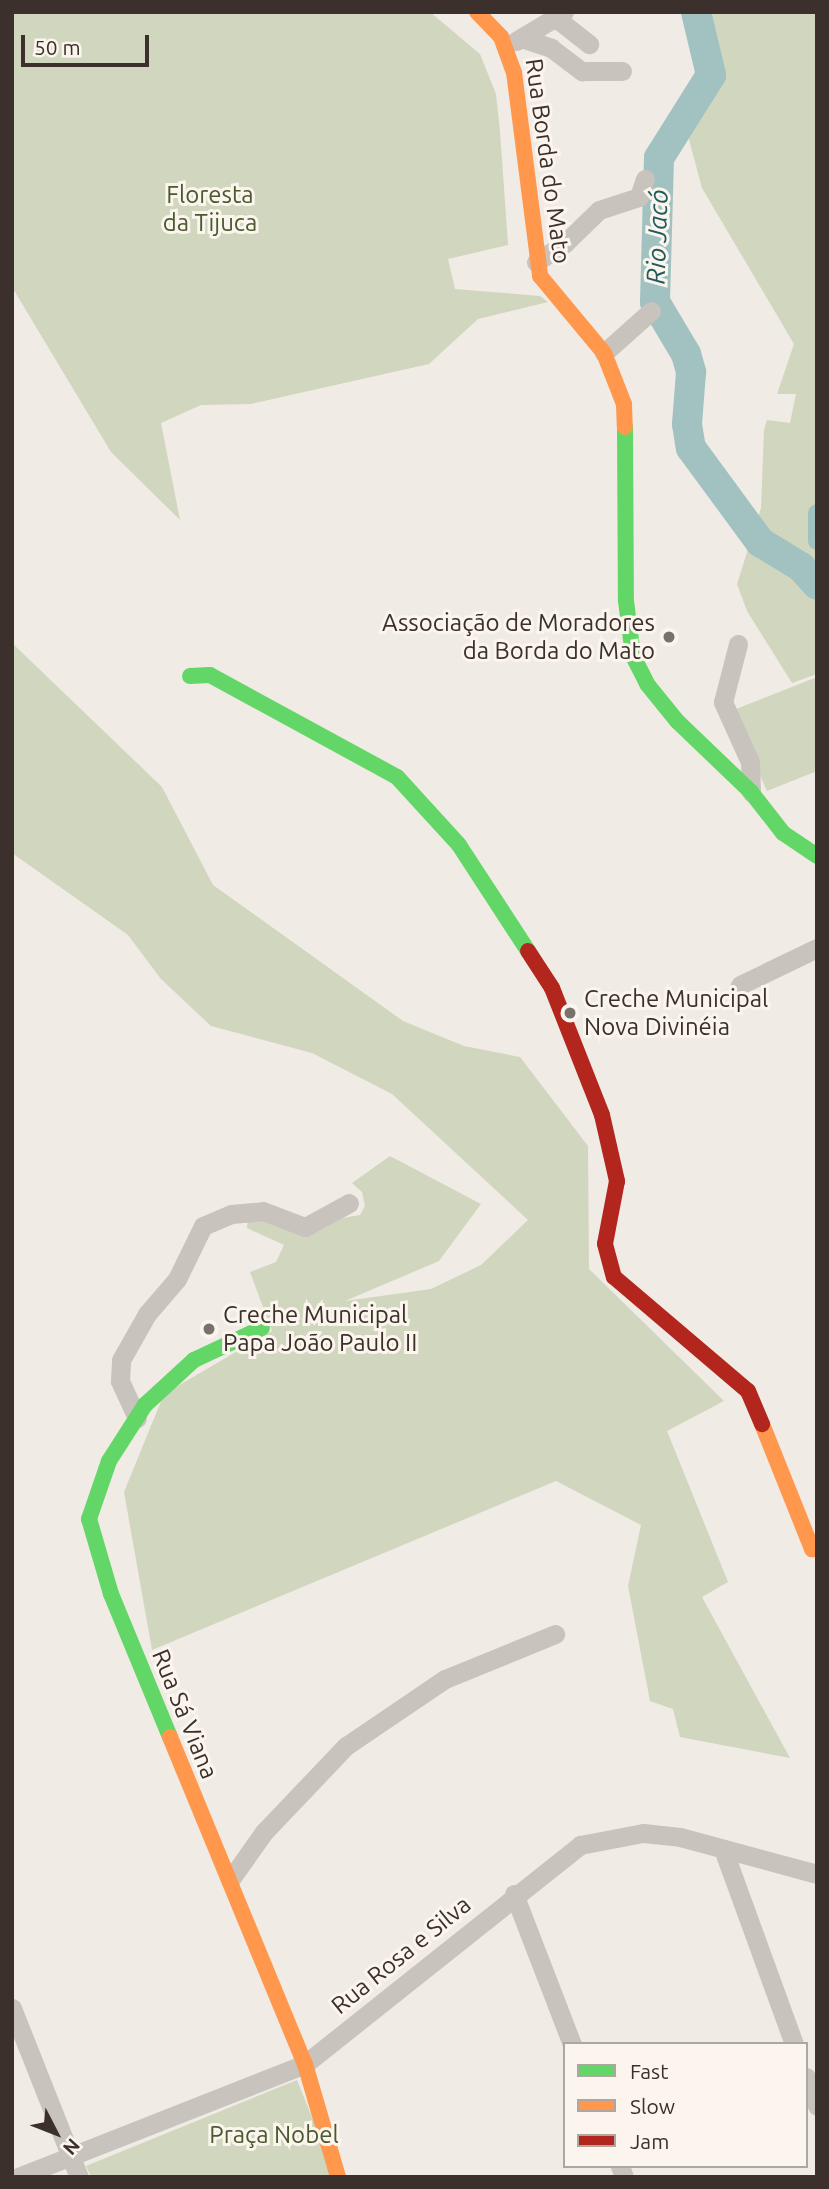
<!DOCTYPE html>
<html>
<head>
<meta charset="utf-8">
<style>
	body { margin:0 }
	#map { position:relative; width:829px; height:2189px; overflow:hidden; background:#f0ebe5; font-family:Ubuntu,sans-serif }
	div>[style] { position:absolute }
	.green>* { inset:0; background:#d1d6bf }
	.canal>* { height:18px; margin:-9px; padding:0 9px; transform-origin:9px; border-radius:9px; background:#a1c2c1 }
	.river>* { height:30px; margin:-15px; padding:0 15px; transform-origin:15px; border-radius:15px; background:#a1c2c1 }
	.street>* { height:19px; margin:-9.5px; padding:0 9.5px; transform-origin:9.5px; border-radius:9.5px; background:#c9c3be }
	.fast>* { height:16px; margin:-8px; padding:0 8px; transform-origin:8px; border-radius:8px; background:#63d668 }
	.slow>* { height:16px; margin:-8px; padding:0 8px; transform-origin:8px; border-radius:8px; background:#ff974d }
	.jam>* { height:16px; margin:-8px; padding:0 8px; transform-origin:8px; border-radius:8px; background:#b3261e }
	.dots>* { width:19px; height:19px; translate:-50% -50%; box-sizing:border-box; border:4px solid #fbf5ee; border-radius:50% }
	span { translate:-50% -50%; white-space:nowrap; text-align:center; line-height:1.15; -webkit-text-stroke:6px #fbf5ee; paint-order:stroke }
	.street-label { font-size:24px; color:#3b302b }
	.park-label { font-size:24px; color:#4a5a2e }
	.poi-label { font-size:24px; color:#3b302b }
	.right { translate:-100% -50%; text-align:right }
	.left { translate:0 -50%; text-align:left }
	.water-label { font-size:26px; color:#1f5a5e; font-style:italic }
	.frame { position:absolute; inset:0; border:14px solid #3b302b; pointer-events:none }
	.legend { position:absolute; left:563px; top:2042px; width:245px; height:126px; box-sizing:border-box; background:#fbf5ee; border:2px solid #aea6a0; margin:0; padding:9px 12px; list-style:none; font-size:21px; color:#3b302b }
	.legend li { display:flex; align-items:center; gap:14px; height:35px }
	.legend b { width:35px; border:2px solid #aea6a0 }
	.north { position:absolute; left:21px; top:2098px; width:70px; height:70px; -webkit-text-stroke:5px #fbf5ee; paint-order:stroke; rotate:132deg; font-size:19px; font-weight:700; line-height:28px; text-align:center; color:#3b302b }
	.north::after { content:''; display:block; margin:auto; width:24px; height:32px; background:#3b302b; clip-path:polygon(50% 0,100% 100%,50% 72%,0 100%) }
	.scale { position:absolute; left:21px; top:35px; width:128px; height:32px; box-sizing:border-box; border:4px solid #3b302b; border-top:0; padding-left:9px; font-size:21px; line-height:24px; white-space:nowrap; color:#3b302b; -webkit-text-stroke:5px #fbf5ee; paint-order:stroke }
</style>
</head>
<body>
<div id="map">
	<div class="green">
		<i style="clip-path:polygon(12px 12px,430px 12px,480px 54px,496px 94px,500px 131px,508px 245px,448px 259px,455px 289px,540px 296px,548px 302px,478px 319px,429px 364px,251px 404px,201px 405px,161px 423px,180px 520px,111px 452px,12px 287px)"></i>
		<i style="clip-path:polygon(703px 12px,817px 12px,817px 674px,792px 683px,747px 611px,737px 584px,761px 508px,764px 430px,767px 420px,790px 423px,796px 394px,777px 394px,794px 344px,702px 188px,688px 136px,710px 73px)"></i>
		<i style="clip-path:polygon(12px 643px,162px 787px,213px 885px,403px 1021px,464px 1046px,520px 1057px,588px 1146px,589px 1269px,724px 1401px,667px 1431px,728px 1582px,702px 1597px,790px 1758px,680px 1737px,673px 1709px,650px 1701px,628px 1586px,641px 1525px,556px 1481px,152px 1650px,124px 1492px,164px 1394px,272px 1331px,250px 1272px,276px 1262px,284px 1245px,247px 1228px,248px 1217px,330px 1220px,360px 1215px,365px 1206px,362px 1192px,352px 1183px,390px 1156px,481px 1204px,439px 1261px,345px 1301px,431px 1289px,481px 1265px,528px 1220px,392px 1094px,312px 1053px,211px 1026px,161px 979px,128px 935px,12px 853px)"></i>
		<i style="clip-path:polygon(817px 677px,817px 771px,767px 791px,731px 711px)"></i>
		<i style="clip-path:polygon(297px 2080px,336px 2177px,91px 2177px,86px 2166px)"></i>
	</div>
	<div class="canal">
		<i style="left:817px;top:513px;width:28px;rotate:90deg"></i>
	</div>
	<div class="river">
		<i style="left:696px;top:12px;width:65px;rotate:76.6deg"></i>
		<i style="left:711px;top:75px;width:98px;rotate:122.1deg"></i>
		<i style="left:659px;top:158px;width:144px;rotate:91.6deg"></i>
		<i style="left:655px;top:302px;width:61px;rotate:59.2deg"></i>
		<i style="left:686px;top:354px;width:19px;rotate:74deg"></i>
		<i style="left:691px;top:372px;width:52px;rotate:94.4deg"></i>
		<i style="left:687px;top:424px;width:24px;rotate:81deg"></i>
		<i style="left:691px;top:448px;width:117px;rotate:53.7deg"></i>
		<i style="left:760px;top:542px;width:48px;rotate:31.4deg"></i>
		<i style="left:801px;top:567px;width:24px;rotate:48deg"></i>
	</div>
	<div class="street">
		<i style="left:557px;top:19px;width:41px;rotate:38deg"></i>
		<i style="left:521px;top:38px;width:32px;rotate:18deg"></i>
		<i style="left:551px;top:48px;width:39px;rotate:37deg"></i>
		<i style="left:582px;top:71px;width:40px"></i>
		<i style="left:516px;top:41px;width:56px;rotate:-31.1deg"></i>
		<i style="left:536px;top:262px;width:35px;rotate:-33deg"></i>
		<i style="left:565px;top:243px;width:47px;rotate:-44.1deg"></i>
		<i style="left:599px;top:210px;width:42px;rotate:-18deg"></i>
		<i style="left:639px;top:197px;width:19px;rotate:-72deg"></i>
		<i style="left:604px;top:353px;width:63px;rotate:-41.8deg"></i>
		<i style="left:738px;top:644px;width:60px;rotate:104.5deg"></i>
		<i style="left:723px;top:702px;width:66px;rotate:65.8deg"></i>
		<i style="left:750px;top:762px;width:30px;rotate:88deg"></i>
		<i style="left:740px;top:985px;width:85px;rotate:-25.7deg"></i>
		<i style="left:137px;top:1418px;width:41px;rotate:-114.7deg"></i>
		<i style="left:120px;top:1381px;width:21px;rotate:-87deg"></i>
		<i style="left:121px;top:1360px;width:53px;rotate:-60.5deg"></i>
		<i style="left:147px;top:1314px;width:46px;rotate:-49.4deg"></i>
		<i style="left:177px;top:1279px;width:59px;rotate:-63.9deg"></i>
		<i style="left:203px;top:1226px;width:30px;rotate:-23deg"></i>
		<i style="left:231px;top:1214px;width:32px;rotate:-5deg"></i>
		<i style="left:263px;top:1211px;width:45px;rotate:20.9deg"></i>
		<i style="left:305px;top:1227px;width:50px;rotate:-28.6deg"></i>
		<i style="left:723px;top:1849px;width:208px;rotate:70deg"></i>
		<i style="left:230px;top:1880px;width:59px;rotate:-54.7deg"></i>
		<i style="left:264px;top:1832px;width:119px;rotate:-46.4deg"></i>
		<i style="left:346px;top:1746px;width:120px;rotate:-34.1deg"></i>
		<i style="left:445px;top:1679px;width:119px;rotate:-22.2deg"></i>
		<i style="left:514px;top:1894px;width:161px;rotate:68.9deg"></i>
		<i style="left:12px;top:2008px;width:182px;rotate:68.4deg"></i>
		<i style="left:806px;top:2077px;width:31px;rotate:69deg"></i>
		<i style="left:620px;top:2166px;width:12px;rotate:70deg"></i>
		<i style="left:18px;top:2177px;width:308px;rotate:-21.5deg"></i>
		<i style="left:305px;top:2064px;width:352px;rotate:-38.5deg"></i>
		<i style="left:580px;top:1845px;width:64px;rotate:-10.8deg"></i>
		<i style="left:643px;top:1833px;width:37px;rotate:6deg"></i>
		<i style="left:680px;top:1837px;width:142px;rotate:15.1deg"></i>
	</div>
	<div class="fast">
		<i style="left:625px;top:427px;width:174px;rotate:89.7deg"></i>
		<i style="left:626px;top:601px;width:55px;rotate:82.7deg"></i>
		<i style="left:633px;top:656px;width:31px;rotate:63deg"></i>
		<i style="left:647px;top:684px;width:48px;rotate:51deg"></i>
		<i style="left:677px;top:721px;width:103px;rotate:43.8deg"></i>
		<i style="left:751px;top:792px;width:52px;rotate:52deg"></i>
		<i style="left:783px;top:833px;width:41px;rotate:34.1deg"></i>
		<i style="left:190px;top:676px;width:20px;rotate:-3deg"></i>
		<i style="left:210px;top:675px;width:213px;rotate:28.6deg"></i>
		<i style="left:397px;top:777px;width:92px;rotate:47.6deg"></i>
		<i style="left:459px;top:845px;width:126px;rotate:56.9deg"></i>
		<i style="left:170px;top:1737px;width:155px;rotate:-112.4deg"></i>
		<i style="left:111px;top:1594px;width:78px;rotate:-106.3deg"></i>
		<i style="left:89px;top:1519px;width:61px;rotate:-71deg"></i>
		<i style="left:109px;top:1461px;width:67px;rotate:-57.3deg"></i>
		<i style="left:145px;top:1405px;width:67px;rotate:-42.6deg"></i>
		<i style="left:194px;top:1360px;width:75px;rotate:-25.2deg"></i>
	</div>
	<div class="slow">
		<i style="left:477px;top:12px;width:35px;rotate:46deg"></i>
		<i style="left:501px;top:37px;width:37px;rotate:70deg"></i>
		<i style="left:514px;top:72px;width:206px;rotate:82.7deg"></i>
		<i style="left:540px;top:276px;width:100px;rotate:50.3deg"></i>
		<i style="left:604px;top:353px;width:55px;rotate:68.6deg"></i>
		<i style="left:624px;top:404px;width:23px;rotate:88deg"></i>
		<i style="left:762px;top:1424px;width:135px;rotate:68.2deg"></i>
		<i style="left:812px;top:1549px;width:5px"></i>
		<i style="left:170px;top:1737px;width:354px;rotate:67.6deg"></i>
		<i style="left:305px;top:2064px;width:118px;rotate:73.7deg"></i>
	</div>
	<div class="jam">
		<i style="left:528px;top:951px;width:44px;rotate:57deg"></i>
		<i style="left:552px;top:988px;width:136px;rotate:68.5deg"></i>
		<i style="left:602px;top:1115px;width:68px;rotate:77.2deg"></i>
		<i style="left:617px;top:1181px;width:64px;rotate:100.8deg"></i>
		<i style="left:605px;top:1244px;width:34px;rotate:75deg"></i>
		<i style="left:614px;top:1277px;width:176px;rotate:40.4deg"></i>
		<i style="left:748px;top:1391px;width:36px;rotate:67deg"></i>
	</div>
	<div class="dots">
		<i style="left:669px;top:637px;background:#7a716c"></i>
		<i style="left:570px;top:1013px;background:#7a716c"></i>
		<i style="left:209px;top:1329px;background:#7a716c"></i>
	</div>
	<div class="street-label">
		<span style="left:548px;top:161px;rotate:82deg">Rua Borda do Mato</span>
		<span style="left:185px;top:1714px;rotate:68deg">Rua Sá Viana</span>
		<span style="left:401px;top:1955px;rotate:-39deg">Rua Rosa e Silva</span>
	</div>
	<div class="park-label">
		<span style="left:210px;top:209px">Floresta<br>da Tijuca</span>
		<span style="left:274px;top:2135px">Praça Nobel</span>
	</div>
	<div class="poi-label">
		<span class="right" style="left:655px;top:637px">Associação de Moradores<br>da Borda do Mato</span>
		<span class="left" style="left:584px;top:1013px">Creche Municipal<br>Nova Divinéia</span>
		<span class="left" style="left:223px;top:1329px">Creche Municipal<br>Papa João Paulo II</span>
	</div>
	<div class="water-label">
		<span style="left:657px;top:237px;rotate:-88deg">Rio Jacó</span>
	</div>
	<div class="frame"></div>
	<ul class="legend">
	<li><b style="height:9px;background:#63d668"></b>Fast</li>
	<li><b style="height:9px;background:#ff974d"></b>Slow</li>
	<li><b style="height:9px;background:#b3261e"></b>Jam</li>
	</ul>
	<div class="north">N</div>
	<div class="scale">50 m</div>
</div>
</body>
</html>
